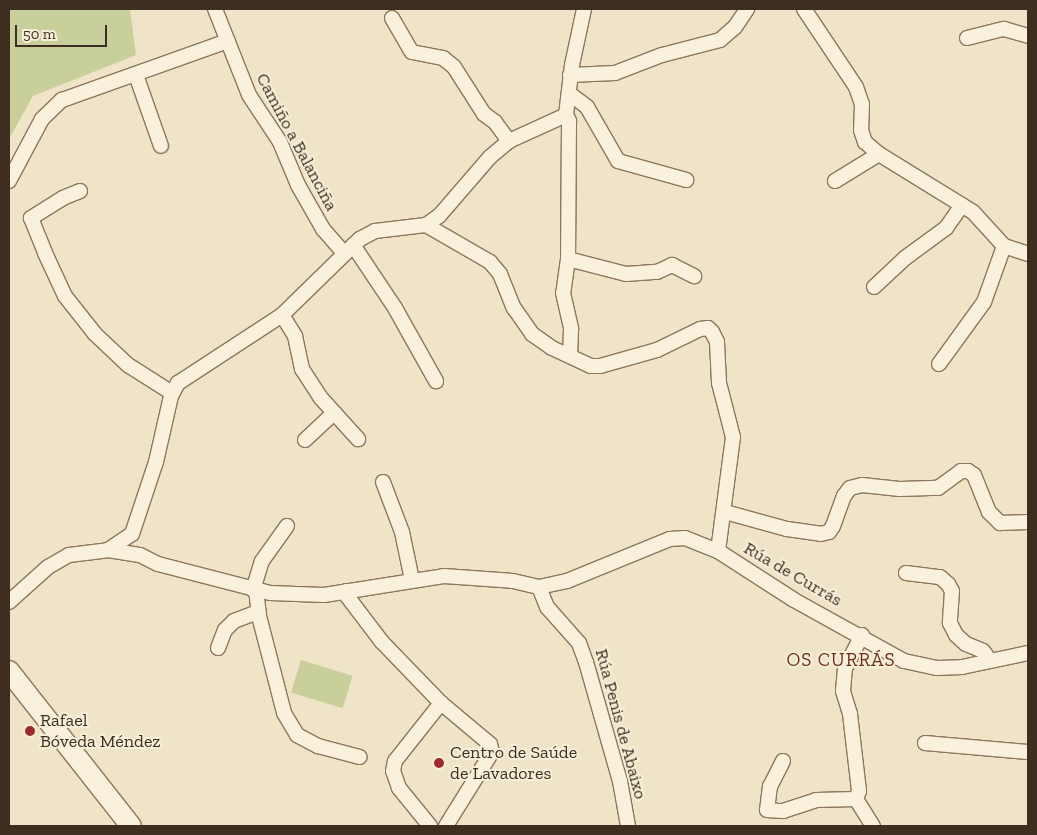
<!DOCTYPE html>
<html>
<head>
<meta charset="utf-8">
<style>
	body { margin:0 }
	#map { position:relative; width:1037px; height:835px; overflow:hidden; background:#f0e4c8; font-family:"Zilla Slab",serif }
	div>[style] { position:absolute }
	.green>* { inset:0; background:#c9cf9b; transform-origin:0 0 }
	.roads { filter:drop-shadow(1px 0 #8d765c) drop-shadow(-1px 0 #8d765c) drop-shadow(0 1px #8d765c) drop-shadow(0 -1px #8d765c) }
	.minor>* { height:14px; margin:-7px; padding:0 7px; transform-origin:7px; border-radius:7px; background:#faf1dc }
	.secondary>* { height:20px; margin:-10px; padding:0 10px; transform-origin:10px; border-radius:10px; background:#faf1dc }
	.dots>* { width:14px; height:14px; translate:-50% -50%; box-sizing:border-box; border:2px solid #f7eed8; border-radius:50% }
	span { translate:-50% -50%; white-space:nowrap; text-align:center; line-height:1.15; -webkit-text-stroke:4px #f7eed8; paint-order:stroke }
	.street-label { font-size:18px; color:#3d2e20 }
	.poi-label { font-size:18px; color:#3d2e20 }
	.left { translate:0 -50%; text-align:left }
	.neighbourhood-label { font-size:19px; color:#6b2e1e; letter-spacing:1px }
	.frame { position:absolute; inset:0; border:10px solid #3d2e20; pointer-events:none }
	.scale { position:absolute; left:15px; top:25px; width:92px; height:22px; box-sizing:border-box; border:2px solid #3d2e20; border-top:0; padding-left:6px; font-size:15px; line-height:18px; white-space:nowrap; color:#3d2e20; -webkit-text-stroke:4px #f7eed8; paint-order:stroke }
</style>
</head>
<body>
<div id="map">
	<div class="green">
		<i style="clip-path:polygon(9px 9px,130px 9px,136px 55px,33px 96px,9px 139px)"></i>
		<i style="left:301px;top:660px;width:54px;height:34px;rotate:17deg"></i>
	</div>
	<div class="roads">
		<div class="minor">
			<i style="left:215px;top:9px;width:92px;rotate:68.4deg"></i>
			<i style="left:249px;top:95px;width:56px;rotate:56.6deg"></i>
			<i style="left:280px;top:142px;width:47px;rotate:67.3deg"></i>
			<i style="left:298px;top:185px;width:51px;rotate:60.4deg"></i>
			<i style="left:323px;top:229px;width:32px;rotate:49deg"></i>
			<i style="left:804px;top:9px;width:94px;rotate:56.3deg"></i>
			<i style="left:856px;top:87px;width:18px;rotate:71deg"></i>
			<i style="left:862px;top:104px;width:26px;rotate:92deg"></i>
			<i style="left:861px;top:130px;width:13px;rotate:72deg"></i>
			<i style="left:865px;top:142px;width:18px;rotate:41deg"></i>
			<i style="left:879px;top:154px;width:110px;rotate:31.7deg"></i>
			<i style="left:973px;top:212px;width:46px;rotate:47.6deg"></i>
			<i style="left:1004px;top:246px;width:25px;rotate:18deg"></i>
			<i style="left:392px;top:18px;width:39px;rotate:60deg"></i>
			<i style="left:412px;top:52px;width:32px;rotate:11deg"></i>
			<i style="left:443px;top:58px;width:14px;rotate:39deg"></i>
			<i style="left:454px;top:67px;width:56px;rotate:57.4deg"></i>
			<i style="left:484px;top:114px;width:14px;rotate:36deg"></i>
			<i style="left:495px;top:122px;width:24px;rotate:54deg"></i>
			<i style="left:967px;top:38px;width:38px;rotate:-14deg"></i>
			<i style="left:1004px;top:29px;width:25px;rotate:16deg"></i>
			<i style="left:136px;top:75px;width:75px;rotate:70.6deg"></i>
			<i style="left:570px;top:75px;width:45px;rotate:-2.5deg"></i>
			<i style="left:615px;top:73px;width:50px;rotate:-21deg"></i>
			<i style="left:662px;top:55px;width:60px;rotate:-14.5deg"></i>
			<i style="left:720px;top:40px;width:20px;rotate:-41deg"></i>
			<i style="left:735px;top:27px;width:22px;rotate:-56deg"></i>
			<i style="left:570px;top:94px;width:21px;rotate:37deg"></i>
			<i style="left:587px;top:107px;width:62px;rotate:60.1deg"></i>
			<i style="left:618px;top:161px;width:71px;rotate:15.6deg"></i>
			<i style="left:566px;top:115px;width:7px;rotate:63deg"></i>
			<i style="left:569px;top:121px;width:138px;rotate:90.4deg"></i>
			<i style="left:568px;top:259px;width:34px;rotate:98deg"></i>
			<i style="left:563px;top:293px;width:37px;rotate:77deg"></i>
			<i style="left:571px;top:329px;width:25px;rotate:92deg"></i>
			<i style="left:9px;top:181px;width:70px;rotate:-62deg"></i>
			<i style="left:42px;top:119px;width:28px;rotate:-44deg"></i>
			<i style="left:62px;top:100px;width:176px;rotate:-19.6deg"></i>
			<i style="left:835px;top:181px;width:52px;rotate:-31.5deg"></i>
			<i style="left:80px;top:191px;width:18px;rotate:158deg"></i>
			<i style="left:63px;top:198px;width:38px;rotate:148deg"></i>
			<i style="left:31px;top:218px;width:38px;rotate:68deg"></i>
			<i style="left:45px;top:253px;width:47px;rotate:65.1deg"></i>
			<i style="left:65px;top:296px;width:48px;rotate:51.7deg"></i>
			<i style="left:95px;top:334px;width:45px;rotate:43.2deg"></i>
			<i style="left:128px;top:365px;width:52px;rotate:32.5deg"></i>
			<i style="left:426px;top:225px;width:74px;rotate:30deg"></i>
			<i style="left:490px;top:262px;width:16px;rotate:50deg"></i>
			<i style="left:500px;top:274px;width:37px;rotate:68deg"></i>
			<i style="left:514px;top:308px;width:32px;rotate:55deg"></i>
			<i style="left:532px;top:334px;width:24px;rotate:35deg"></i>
			<i style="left:552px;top:348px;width:43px;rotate:24.8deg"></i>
			<i style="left:591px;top:366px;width:9px"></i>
			<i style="left:600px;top:366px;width:59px;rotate:-15.7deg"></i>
			<i style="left:657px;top:350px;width:48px;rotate:-26deg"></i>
			<i style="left:700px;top:329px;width:8px;rotate:-7deg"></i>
			<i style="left:708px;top:328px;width:6px;rotate:45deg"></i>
			<i style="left:712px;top:332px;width:11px;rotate:63deg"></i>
			<i style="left:717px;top:342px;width:41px;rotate:87.2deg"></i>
			<i style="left:719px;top:383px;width:56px;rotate:75.5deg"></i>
			<i style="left:733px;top:437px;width:115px;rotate:97.5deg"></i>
			<i style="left:353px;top:245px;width:76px;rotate:56.3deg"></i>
			<i style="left:395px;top:308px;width:84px;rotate:60.7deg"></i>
			<i style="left:568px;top:259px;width:60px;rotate:14.5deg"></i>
			<i style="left:626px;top:274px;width:31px;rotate:-4deg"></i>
			<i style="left:657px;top:272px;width:17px;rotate:-25deg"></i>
			<i style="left:672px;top:265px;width:25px;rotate:27deg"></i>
			<i style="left:874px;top:287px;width:42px;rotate:-43.1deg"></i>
			<i style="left:905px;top:258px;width:51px;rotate:-36.2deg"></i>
			<i style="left:946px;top:228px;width:28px;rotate:-55deg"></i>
			<i style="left:282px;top:315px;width:25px;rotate:58deg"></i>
			<i style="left:295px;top:336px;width:34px;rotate:78deg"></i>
			<i style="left:302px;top:369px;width:33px;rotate:57deg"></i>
			<i style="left:320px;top:397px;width:57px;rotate:47.9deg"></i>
			<i style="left:939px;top:364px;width:77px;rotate:-54deg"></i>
			<i style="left:984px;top:302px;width:59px;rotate:-70.3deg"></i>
			<i style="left:305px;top:440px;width:40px;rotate:-43deg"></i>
			<i style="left:383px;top:482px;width:53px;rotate:69.2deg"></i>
			<i style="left:402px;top:532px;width:49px;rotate:78.2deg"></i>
			<i style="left:725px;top:512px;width:64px;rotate:15.3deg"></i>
			<i style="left:787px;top:529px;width:34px;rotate:8deg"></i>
			<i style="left:821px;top:534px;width:8px;rotate:-14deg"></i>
			<i style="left:829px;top:532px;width:7px;rotate:-56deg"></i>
			<i style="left:833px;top:526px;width:32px;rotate:-70deg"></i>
			<i style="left:844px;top:496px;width:10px;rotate:-53deg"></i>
			<i style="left:850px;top:488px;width:12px;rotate:-14deg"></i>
			<i style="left:862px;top:485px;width:38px;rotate:6deg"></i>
			<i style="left:900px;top:489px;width:38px;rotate:-2deg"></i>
			<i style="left:938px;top:488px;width:29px;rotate:-36deg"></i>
			<i style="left:961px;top:471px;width:7px"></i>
			<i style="left:968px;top:471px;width:7px;rotate:34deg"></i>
			<i style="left:974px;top:475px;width:40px;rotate:68deg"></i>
			<i style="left:989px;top:512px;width:16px;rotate:45deg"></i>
			<i style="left:1000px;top:523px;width:28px;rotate:-2deg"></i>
			<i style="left:108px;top:550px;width:32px;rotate:9deg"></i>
			<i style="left:140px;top:555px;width:20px;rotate:27deg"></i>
			<i style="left:158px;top:564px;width:116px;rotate:14.5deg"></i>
			<i style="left:270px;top:593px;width:54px;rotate:2.1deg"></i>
			<i style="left:324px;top:595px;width:121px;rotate:-9deg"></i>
			<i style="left:444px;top:576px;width:69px;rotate:4.1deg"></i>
			<i style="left:513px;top:581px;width:27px;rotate:13deg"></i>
			<i style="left:539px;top:587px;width:29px;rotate:-12deg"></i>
			<i style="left:567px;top:581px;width:111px;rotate:-22.2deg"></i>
			<i style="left:670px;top:539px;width:15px;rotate:-4deg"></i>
			<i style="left:685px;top:538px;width:35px;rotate:22deg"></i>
			<i style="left:718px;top:551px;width:90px;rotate:32.8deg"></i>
			<i style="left:794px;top:600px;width:126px;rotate:29deg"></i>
			<i style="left:904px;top:661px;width:34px;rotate:12deg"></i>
			<i style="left:937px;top:668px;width:25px;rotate:-2deg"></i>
			<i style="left:962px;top:667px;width:67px;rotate:-12deg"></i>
			<i style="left:906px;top:573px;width:34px;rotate:7deg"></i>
			<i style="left:940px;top:577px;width:11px;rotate:41deg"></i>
			<i style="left:948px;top:584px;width:8px;rotate:60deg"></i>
			<i style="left:952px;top:591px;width:32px;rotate:94deg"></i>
			<i style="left:950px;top:623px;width:13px;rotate:63deg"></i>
			<i style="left:956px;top:635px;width:13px;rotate:42deg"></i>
			<i style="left:966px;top:644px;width:18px;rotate:22deg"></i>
			<i style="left:983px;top:651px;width:10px;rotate:53deg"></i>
			<i style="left:539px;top:587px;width:22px;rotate:68deg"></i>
			<i style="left:547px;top:607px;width:48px;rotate:48.4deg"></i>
			<i style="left:579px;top:643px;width:20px;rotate:70deg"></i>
			<i style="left:586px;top:662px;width:124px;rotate:74.1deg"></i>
			<i style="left:620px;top:781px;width:46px;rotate:79.9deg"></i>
			<i style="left:253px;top:590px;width:30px;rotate:-73deg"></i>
			<i style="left:262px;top:561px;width:43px;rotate:-54.5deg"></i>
			<i style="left:256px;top:590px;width:26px;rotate:83deg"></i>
			<i style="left:259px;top:616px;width:100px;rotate:75.5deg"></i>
			<i style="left:284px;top:713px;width:26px;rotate:59deg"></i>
			<i style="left:297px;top:735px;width:24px;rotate:28deg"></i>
			<i style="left:318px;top:746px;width:43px;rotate:14.7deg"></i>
			<i style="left:346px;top:591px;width:5px;rotate:79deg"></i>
			<i style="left:347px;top:596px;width:58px;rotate:52.7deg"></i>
			<i style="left:382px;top:642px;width:85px;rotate:46deg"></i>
			<i style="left:441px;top:703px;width:64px;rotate:39.9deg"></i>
			<i style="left:490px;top:744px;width:8px;rotate:76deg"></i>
			<i style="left:492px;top:752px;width:87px;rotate:121.9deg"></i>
			<i style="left:9px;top:602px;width:52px;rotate:-41.9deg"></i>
			<i style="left:48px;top:567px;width:24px;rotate:-30deg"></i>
			<i style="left:69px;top:555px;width:39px;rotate:-7deg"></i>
			<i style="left:108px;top:550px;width:29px;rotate:-34deg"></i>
			<i style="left:132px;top:534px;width:76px;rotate:-71.6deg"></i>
			<i style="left:156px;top:462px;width:68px;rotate:-77.2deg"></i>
			<i style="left:171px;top:396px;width:15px;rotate:-62deg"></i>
			<i style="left:178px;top:383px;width:124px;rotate:-33.2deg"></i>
			<i style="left:282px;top:315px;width:109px;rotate:-44.3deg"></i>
			<i style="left:360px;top:239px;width:17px;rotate:-28deg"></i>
			<i style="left:375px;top:231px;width:51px;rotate:-6.7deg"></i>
			<i style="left:426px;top:225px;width:16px;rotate:-35deg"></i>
			<i style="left:439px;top:216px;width:78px;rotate:-49.2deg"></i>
			<i style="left:490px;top:157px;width:25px;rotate:-40deg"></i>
			<i style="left:509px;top:141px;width:63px;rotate:-24.5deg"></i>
			<i style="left:566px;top:115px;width:50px;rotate:-83.2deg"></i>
			<i style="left:572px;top:65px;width:57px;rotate:-77.9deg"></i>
			<i style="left:862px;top:635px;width:37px;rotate:117deg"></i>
			<i style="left:845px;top:668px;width:23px;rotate:95deg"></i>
			<i style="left:843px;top:691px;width:24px;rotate:73deg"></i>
			<i style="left:850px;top:714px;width:78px;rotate:83.3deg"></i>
			<i style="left:859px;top:791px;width:9px;rotate:111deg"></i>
			<i style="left:856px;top:799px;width:32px;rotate:58deg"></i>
			<i style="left:218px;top:648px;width:19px;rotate:-69deg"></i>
			<i style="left:225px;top:630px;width:13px;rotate:-45deg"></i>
			<i style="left:234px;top:621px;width:26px;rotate:-21deg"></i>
			<i style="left:925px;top:743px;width:103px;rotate:5deg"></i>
			<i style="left:783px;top:761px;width:28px;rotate:117deg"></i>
			<i style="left:770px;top:786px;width:24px;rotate:97deg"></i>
			<i style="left:767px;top:810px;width:16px;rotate:4deg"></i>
			<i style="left:783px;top:811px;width:35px;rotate:-18deg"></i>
			<i style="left:816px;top:800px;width:40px;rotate:-1.4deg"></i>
			<i style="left:430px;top:826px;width:49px;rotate:-129.2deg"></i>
			<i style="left:399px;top:788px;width:18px;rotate:-109deg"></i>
			<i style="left:393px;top:771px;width:10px;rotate:-79deg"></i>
			<i style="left:395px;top:761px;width:74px;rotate:-51.6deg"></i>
		</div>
		<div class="secondary">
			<i style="left:9px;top:671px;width:197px;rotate:51.8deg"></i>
		</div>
	</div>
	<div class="dots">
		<i style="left:30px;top:731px;background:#9e2a2b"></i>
		<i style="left:439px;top:763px;background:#9e2a2b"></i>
	</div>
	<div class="street-label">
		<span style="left:297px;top:142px;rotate:62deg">Camiño a Balanciña</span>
		<span style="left:793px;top:574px;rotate:30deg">Rúa de Currás</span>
		<span style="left:621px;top:724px;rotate:75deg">Rúa Penis de Abaixo</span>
	</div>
	<div class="poi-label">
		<span class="left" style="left:40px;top:731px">Rafael<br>Bóveda Méndez</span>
		<span class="left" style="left:450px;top:763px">Centro de Saúde<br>de Lavadores</span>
	</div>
	<div class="neighbourhood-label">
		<span style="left:841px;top:660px">OS CURRÁS</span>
	</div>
	<div class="frame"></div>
	<div class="scale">50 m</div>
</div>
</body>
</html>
